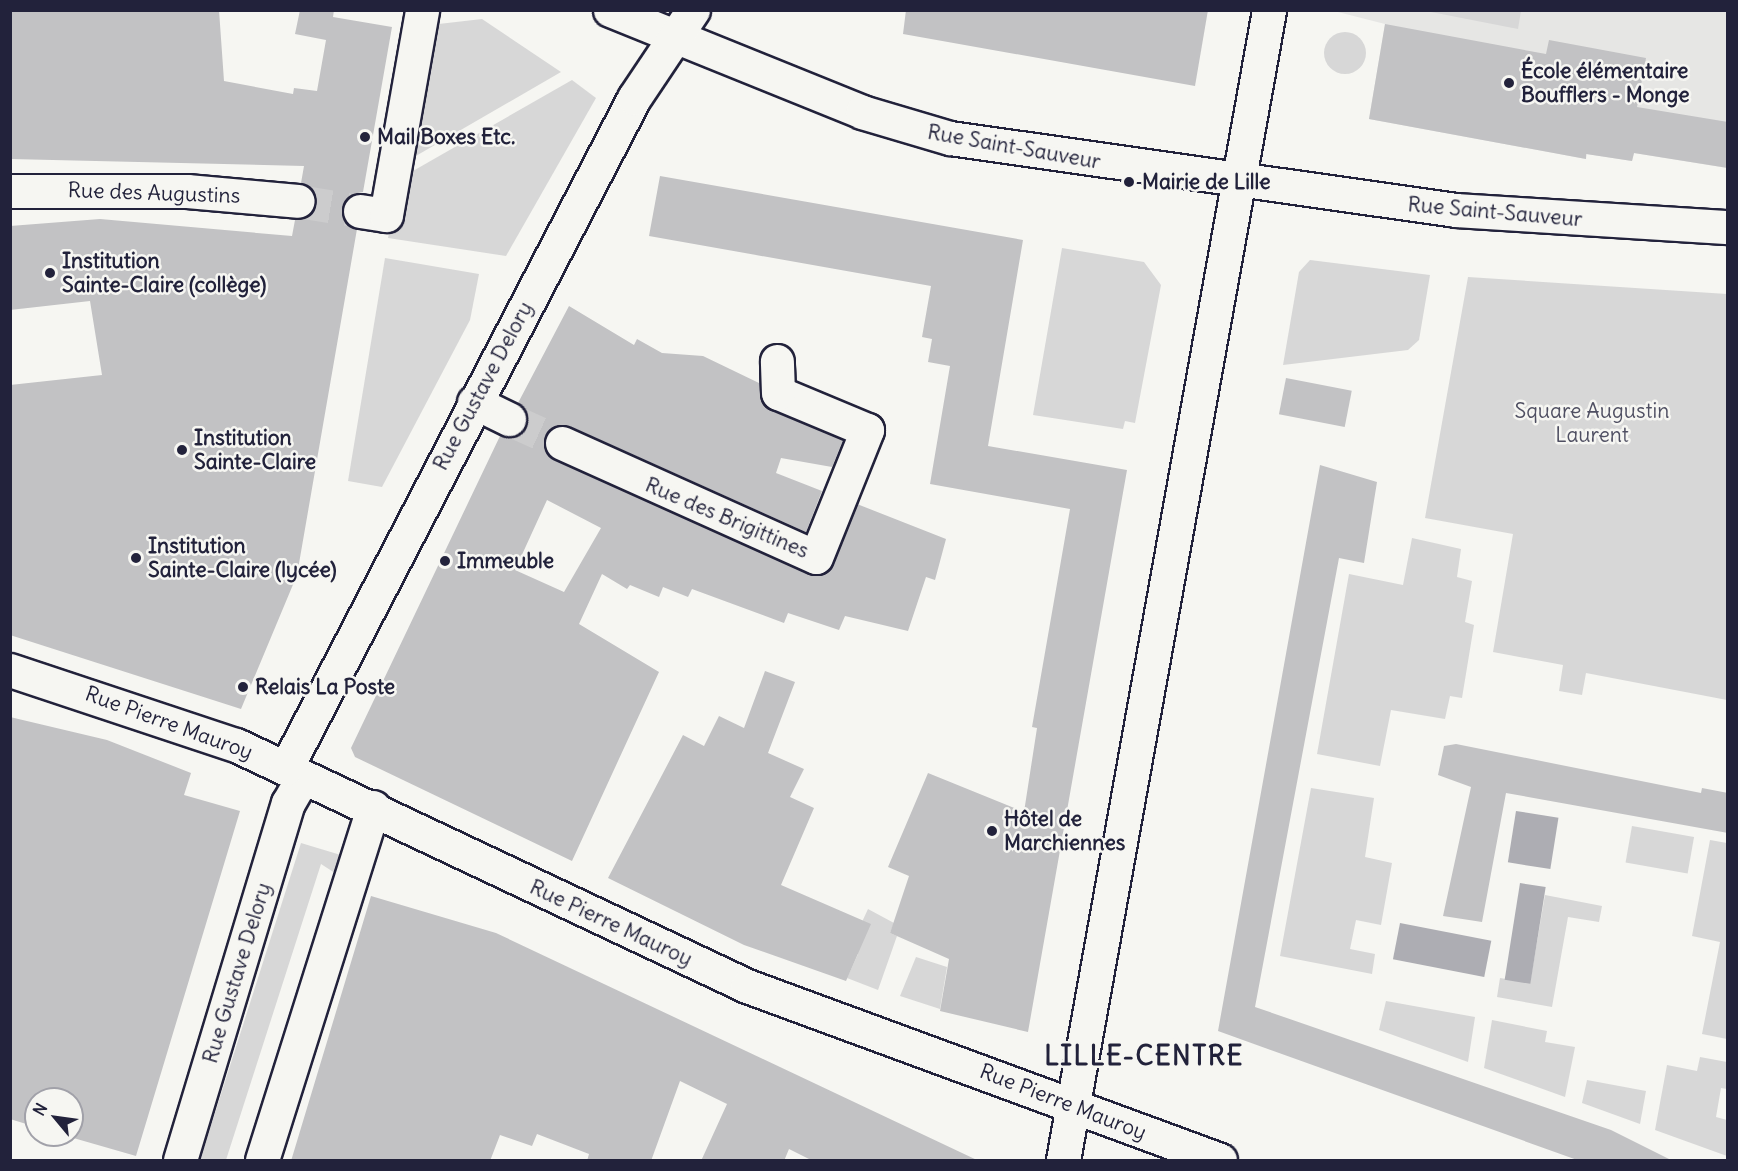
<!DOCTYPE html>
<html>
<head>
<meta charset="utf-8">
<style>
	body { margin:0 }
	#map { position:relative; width:1738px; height:1171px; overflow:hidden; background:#f6f6f2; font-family:Delius,sans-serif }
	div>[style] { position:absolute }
	.built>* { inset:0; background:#e6e6e4 }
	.green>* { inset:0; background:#d7d7d7; transform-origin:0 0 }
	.round { border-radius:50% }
	.water>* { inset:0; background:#adadb3; transform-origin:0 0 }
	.building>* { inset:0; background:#c2c2c4; transform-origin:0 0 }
	.street-tunnel>* { height:33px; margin-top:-16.5px; transform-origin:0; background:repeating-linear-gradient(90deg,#cccccd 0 33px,transparent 0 49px) }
	.roads { filter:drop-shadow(2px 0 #22223b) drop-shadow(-2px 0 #22223b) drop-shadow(0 2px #22223b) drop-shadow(0 -2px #22223b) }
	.street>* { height:33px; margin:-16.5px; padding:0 16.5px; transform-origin:16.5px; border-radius:16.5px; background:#f6f6f2 }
	.secondary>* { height:33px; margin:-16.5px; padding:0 16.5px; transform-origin:16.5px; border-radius:16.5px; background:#f6f6f2 }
	.dots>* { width:16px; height:16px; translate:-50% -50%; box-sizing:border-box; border:3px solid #f6f6f2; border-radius:50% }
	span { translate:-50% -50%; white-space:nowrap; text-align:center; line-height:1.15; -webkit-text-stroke:5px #f6f6f2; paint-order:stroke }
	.poi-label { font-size:21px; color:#22223b; font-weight:700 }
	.left { translate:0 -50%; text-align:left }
	.street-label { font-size:21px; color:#22223b }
	.park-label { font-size:21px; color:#4f4f62 }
	.district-label { font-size:27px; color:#22223b; font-weight:700; letter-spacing:1.5px }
	.frame { position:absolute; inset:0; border:12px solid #22223b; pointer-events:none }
	.north { position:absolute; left:24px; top:1087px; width:60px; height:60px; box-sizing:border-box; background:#f6f6f2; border:2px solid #a1a1a9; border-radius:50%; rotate:299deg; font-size:16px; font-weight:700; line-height:24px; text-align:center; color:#22223b }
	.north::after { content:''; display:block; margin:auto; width:21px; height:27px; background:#22223b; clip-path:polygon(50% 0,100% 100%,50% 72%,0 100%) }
</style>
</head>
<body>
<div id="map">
	<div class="built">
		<i style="clip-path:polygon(1330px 10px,1727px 11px,1727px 168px,1634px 153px,1632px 161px,1587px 154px,1586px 159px,1369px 119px,1385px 24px)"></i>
	</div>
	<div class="green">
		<i style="clip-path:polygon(1426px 11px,1426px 10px,1521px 11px,1518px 29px)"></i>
		<i style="clip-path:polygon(482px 19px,561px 72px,402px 164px,430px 25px)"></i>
		<i class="round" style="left:1324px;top:32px;width:42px;height:42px"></i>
		<i style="clip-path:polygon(572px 80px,596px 98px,506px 256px,388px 238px,399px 179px)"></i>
		<i style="clip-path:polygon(1062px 248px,1144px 262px,1161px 285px,1135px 423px,1125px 421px,1123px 429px,1033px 415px)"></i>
		<i style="clip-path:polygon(385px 258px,479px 274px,470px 320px,382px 487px,348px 481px)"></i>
		<i style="clip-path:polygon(1310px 260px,1430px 275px,1419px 340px,1408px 350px,1283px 365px,1299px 272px)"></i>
		<i style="clip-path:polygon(1468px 277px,1727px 294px,1727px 700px,1586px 673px,1582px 695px,1559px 691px,1563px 665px,1493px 652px,1513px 534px,1425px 518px)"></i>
		<i style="clip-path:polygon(1412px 538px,1461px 549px,1457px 577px,1472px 581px,1465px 622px,1474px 625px,1462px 698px,1450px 696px,1445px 719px,1391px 710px,1380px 766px,1317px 754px,1349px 574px,1403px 585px)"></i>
		<i style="clip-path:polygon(1311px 788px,1374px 798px,1365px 857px,1392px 863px,1381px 925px,1356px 920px,1350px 949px,1375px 954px,1372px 974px,1280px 956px)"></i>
		<i style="left:1632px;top:826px;width:63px;height:37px;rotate:10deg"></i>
		<i style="clip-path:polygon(1710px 840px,1727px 843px,1727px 1039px,1702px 1034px,1720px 942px,1692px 936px)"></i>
		<i style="clip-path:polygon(301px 843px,344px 856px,338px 875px,321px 864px,226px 1160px,200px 1160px)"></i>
		<i style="clip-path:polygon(1545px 895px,1602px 906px,1599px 922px,1568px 917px,1552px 1007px,1497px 997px,1500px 978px,1530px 983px)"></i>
		<i style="clip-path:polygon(868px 909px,894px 923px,890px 933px,897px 936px,878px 990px,847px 978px,858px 954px,849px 950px)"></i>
		<i style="clip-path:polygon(916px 957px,947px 967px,940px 1009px,900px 996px)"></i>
		<i style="clip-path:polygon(1386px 1001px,1475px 1017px,1468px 1062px,1379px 1030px)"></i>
		<i style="clip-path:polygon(1492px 1020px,1547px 1031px,1545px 1042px,1575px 1047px,1565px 1097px,1484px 1068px)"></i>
		<i style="clip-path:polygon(1700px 1057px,1727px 1062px,1727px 1089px,1721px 1088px,1716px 1117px,1727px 1120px,1727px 1156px,1655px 1130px,1667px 1065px,1697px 1071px)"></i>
		<i style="clip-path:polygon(1587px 1080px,1646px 1091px,1640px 1124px,1582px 1103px)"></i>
	</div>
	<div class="water">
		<i style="left:1516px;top:811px;width:43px;height:52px;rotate:9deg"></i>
		<i style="left:1520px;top:883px;width:26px;height:98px;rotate:9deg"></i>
		<i style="left:1400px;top:923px;width:93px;height:37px;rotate:11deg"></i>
	</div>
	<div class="building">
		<i style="clip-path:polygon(10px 10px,219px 10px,224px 81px,293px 94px,294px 88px,317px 91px,326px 40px,295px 34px,300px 10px,334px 10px,333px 17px,392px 27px,363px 192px,353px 194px,342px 208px,343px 218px,357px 229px,297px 575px,241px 709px,10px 635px,10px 385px,102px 375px,90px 301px,10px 310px,10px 226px,100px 219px,292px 236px,295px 220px,314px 211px,315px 194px,301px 183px,304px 166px,10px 159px)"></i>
		<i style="clip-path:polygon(906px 10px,1208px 10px,1195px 86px,903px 34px)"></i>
		<i style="clip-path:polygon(1385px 24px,1546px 54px,1549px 40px,1646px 58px,1637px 107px,1728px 122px,1728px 168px,1634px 153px,1632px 161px,1586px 154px,1586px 159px,1369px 119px)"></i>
		<i style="clip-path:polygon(660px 176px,1023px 240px,988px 446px,1127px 470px,1028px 1032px,940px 1011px,949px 959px,890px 933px,909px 876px,888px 867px,928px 773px,1024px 812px,1037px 728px,1032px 727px,1070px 509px,930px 484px,950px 366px,928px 362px,932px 339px,922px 337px,931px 286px,649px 236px)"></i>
		<i style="clip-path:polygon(evenodd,569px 306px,634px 345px,637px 339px,662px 353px,703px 356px,759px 383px,762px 403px,770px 410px,843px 440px,832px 467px,781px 458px,776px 473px,822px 491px,806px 532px,569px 426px,552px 428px,545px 436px,547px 453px,554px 460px,809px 574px,827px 572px,833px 565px,857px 504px,946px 539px,935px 580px,926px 577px,908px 631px,845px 616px,839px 630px,788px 613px,784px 623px,692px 589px,688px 597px,663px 587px,659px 597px,630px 585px,627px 589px,602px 574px,579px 624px,659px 672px,572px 861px,355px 757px,351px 748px,500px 436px,511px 438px,526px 428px,528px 417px,518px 403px,569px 306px,547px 500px,601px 528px,564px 592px,515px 570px,547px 500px)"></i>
		<i style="left:1286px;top:378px;width:67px;height:37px;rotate:11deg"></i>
		<i style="clip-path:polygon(1320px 465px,1377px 482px,1364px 563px,1339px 558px,1255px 1007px,1611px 1130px,1673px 1161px,1580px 1161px,1218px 1031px)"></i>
		<i style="clip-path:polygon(765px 671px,795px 682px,768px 753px,804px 769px,790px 797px,814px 808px,781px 885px,871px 924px,846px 981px,744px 945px,608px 878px,683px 735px,704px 746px,719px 716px,744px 728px)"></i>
		<i style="clip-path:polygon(10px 717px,107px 740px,191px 773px,184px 795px,240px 811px,136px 1156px,63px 1135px,72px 1135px,72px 1099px,36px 1099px,36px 1127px,10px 1119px)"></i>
		<i style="clip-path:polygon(1456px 744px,1701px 793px,1702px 788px,1728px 793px,1728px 833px,1506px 793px,1482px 922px,1443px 916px,1471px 787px,1438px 775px,1444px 746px)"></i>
		<i style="clip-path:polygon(371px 896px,496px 933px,979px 1161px,813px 1161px,789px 1149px,784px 1161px,701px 1161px,727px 1104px,680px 1081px,651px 1161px,587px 1161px,589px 1154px,537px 1134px,532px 1146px,500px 1135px,490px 1161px,291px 1161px)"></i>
	</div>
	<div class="street-tunnel">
		<i style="left:298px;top:201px;width:63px;rotate:9.2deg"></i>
		<i style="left:509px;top:419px;width:58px;rotate:24.4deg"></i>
	</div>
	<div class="roads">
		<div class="street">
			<i style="left:610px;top:10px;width:272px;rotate:22deg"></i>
			<i style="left:862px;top:112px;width:92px;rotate:16.5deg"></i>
			<i style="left:950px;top:138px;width:511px;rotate:8.1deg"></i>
			<i style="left:1456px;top:210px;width:273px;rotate:3.6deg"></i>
			<i style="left:10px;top:191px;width:177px"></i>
			<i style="left:187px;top:191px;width:111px;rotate:5.1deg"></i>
			<i style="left:360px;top:211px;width:26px;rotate:9deg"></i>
			<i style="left:386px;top:215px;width:208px;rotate:-80deg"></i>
			<i style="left:474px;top:402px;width:39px;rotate:26deg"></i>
			<i style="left:562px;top:443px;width:278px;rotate:24.2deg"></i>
			<i style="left:816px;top:557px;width:137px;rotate:-68.1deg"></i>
			<i style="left:867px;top:430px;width:96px;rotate:-157.4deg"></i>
			<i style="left:778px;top:393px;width:32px;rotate:-92deg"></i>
			<i style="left:180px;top:1160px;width:373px;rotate:-73.2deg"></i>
			<i style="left:288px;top:803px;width:20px;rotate:-60deg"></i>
			<i style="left:262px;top:1160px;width:370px;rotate:-72.5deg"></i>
		</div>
		<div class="secondary">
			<i style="left:10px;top:670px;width:238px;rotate:18.4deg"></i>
			<i style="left:236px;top:745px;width:565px;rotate:25.25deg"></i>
			<i style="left:747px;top:986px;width:504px;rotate:20.2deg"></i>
			<i style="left:286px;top:768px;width:755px;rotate:-62.55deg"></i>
			<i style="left:634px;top:98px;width:106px;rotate:-56.2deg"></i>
			<i style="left:1063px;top:1160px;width:1168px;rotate:-79.84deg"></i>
		</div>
	</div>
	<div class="dots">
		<i style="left:1509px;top:83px;background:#22223b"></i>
		<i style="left:365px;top:137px;background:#22223b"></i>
		<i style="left:1129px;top:182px;background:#22223b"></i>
		<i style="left:50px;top:273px;background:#22223b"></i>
		<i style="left:182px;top:450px;background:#22223b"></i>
		<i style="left:136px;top:558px;background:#22223b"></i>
		<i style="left:445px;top:561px;background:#22223b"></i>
		<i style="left:243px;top:687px;background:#22223b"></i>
		<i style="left:992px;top:831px;background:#22223b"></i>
	</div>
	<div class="poi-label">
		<span class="left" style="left:1521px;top:83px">École élémentaire<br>Boufflers - Monge</span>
		<span class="left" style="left:377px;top:137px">Mail Boxes Etc.</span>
		<span class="left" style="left:1142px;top:182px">Mairie de Lille</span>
		<span class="left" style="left:62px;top:273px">Institution<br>Sainte-Claire (collège)</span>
		<span class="left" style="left:194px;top:450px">Institution<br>Sainte-Claire</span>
		<span class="left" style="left:148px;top:558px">Institution<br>Sainte-Claire (lycée)</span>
		<span class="left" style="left:457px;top:561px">Immeuble</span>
		<span class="left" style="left:255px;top:687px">Relais La Poste</span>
		<span class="left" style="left:1004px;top:831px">Hôtel de<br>Marchiennes</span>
	</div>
	<div class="street-label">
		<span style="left:1014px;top:147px;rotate:10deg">Rue Saint-Sauveur</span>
		<span style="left:154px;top:193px;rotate:2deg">Rue des Augustins</span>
		<span style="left:1495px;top:212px;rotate:5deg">Rue Saint-Sauveur</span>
		<span style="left:483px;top:386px;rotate:-62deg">Rue Gustave Delory</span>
		<span style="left:727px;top:518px;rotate:23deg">Rue des Brigittines</span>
		<span style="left:169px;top:723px;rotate:20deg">Rue Pierre Mauroy</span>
		<span style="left:611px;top:923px;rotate:25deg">Rue Pierre Mauroy</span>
		<span style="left:237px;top:973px;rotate:-73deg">Rue Gustave Delory</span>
		<span style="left:1063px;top:1102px;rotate:21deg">Rue Pierre Mauroy</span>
	</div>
	<div class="park-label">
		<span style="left:1592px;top:423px">Square Augustin<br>Laurent</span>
	</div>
	<div class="district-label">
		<span style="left:1144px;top:1056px">LILLE-CENTRE</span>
	</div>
	<div class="frame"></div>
	<div class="north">N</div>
</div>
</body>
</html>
